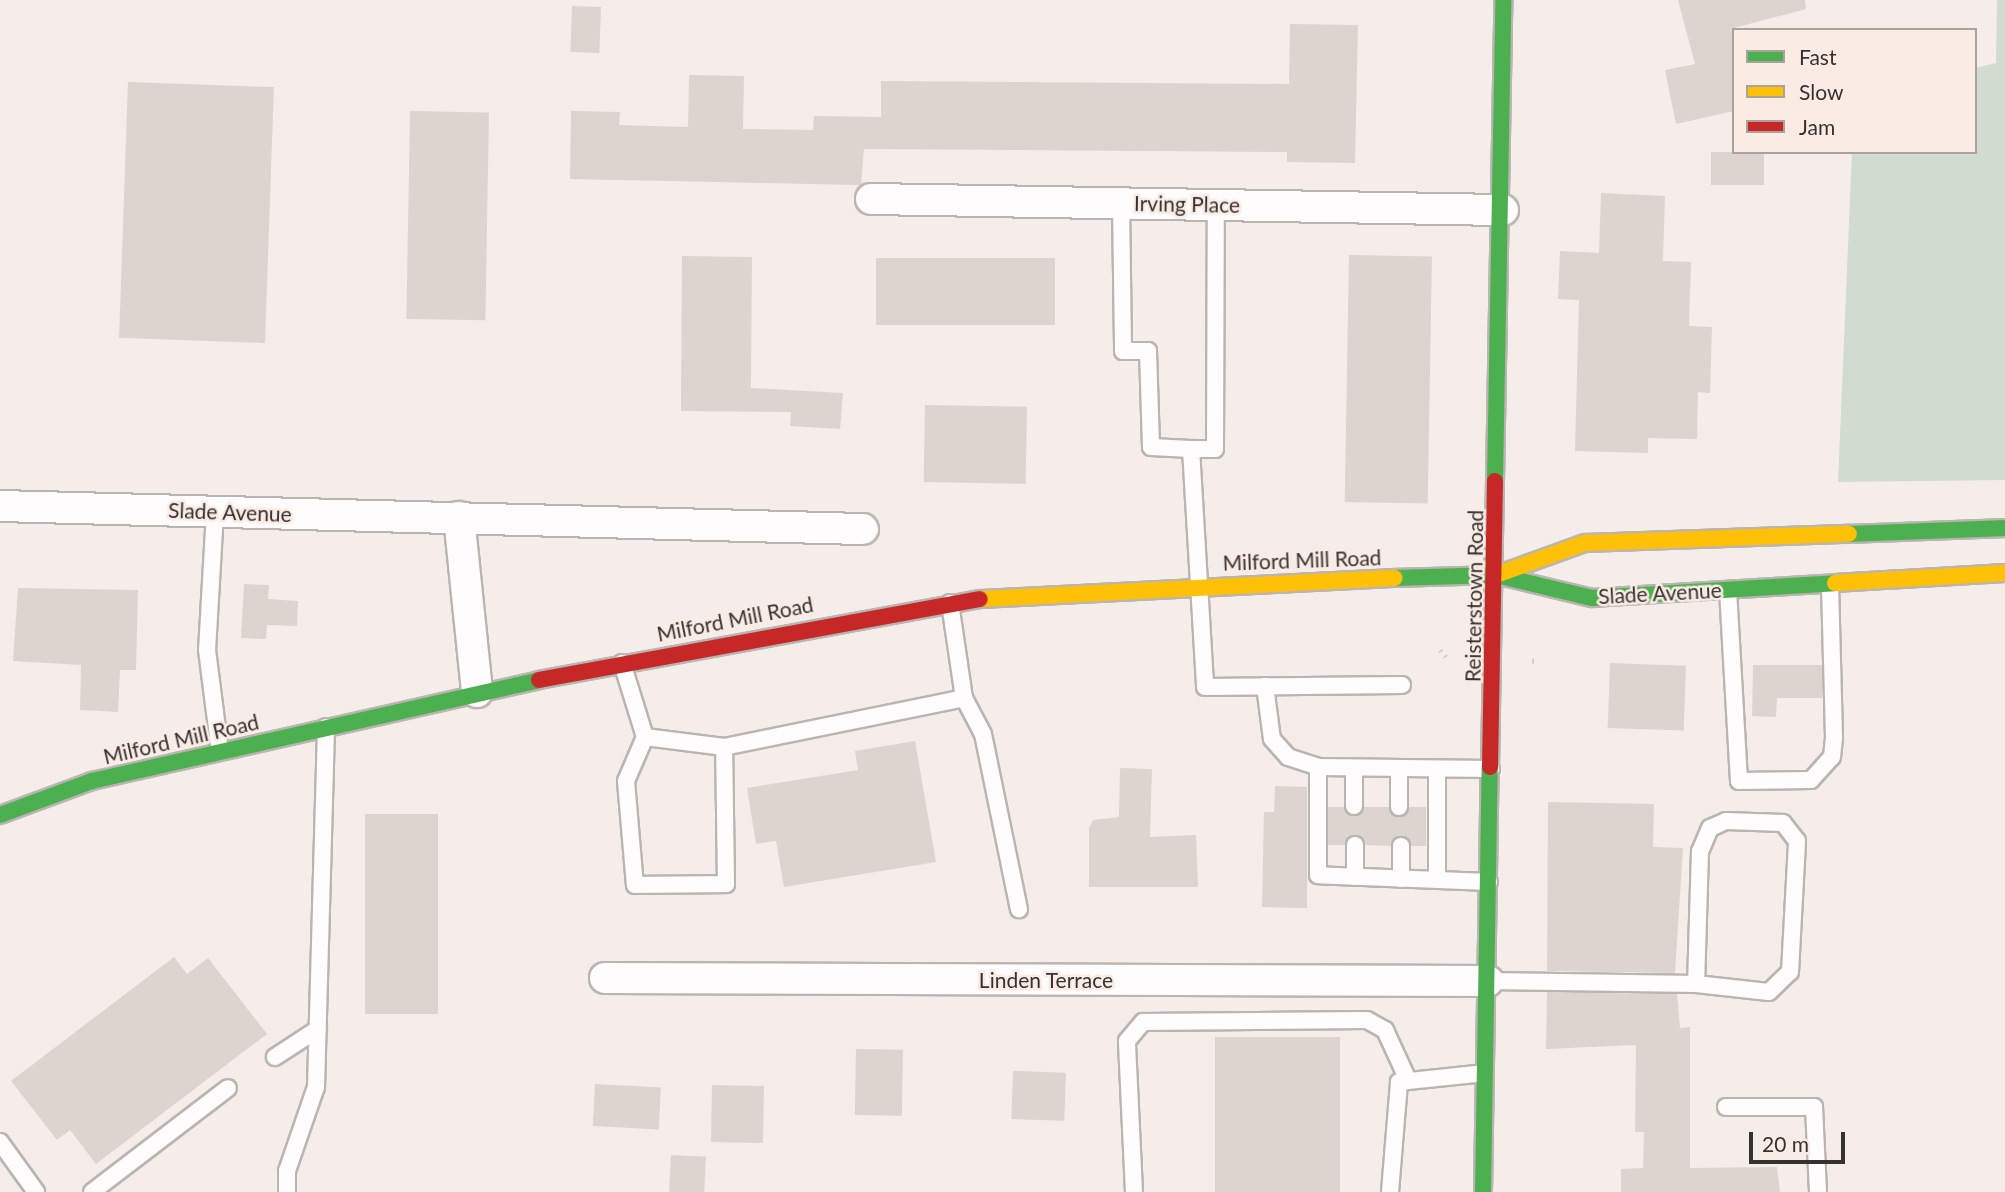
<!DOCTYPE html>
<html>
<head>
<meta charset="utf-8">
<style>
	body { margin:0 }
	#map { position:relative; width:2005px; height:1192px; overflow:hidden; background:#f5edea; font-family:Lato,sans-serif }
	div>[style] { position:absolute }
	.green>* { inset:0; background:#d2dbcf }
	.building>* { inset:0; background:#dcd4ce; transform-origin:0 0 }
	.path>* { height:4.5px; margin-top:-2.25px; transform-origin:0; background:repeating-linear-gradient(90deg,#d0cecc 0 2px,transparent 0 7px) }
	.roads { filter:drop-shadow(2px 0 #bbb5b2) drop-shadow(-2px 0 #bbb5b2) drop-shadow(0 2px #bbb5b2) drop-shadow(0 -2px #bbb5b2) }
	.lane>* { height:16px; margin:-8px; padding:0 8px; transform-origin:8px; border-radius:8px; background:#fefcfc }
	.street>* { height:30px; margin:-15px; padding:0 15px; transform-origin:15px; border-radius:15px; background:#fefcfc }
	.fast>* { height:16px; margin:-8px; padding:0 8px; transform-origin:8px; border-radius:8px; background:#4caf50 }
	.slow>* { height:16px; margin:-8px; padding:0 8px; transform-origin:8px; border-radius:8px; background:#ffc107 }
	.jam>* { height:16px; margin:-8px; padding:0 8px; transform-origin:8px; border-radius:8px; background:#c62828 }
	span { translate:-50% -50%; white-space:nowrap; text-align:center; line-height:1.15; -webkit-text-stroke:5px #faece5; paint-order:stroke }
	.street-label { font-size:21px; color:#37322f }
	.legend { position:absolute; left:1732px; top:28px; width:245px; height:126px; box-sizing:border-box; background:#faece5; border:2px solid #aca29c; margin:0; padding:9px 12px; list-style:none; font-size:21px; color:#37322f }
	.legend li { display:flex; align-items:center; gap:14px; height:35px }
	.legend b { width:35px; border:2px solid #aca29c }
	.scale { position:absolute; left:1749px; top:1132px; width:96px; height:32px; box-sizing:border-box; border:4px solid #37322f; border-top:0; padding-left:9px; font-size:21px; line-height:24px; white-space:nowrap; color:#37322f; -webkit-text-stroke:5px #faece5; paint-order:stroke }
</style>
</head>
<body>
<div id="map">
	<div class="green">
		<i style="clip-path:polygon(1997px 0,2005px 0,2005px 480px,1838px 482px,1852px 152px,1975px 152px,1975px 68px,1996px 63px)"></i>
	</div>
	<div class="building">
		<i style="clip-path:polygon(1678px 0,1805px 0,1806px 9px,1734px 28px,1734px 111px,1676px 124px,1665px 70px,1695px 64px)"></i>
		<i style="left:572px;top:6px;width:29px;height:46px;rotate:2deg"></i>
		<i style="clip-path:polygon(1290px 24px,1358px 25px,1355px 163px,1287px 162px,1287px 152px,864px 149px,861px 185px,570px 179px,571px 111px,620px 112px,619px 125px,688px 127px,689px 75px,744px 76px,743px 129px,813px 130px,814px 116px,881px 117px,881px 81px,1289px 84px)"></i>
		<i style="left:128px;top:82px;width:146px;height:256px;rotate:2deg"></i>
		<i style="left:410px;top:111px;width:79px;height:208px;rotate:1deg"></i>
		<i style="left:1711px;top:152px;width:53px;height:33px"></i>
		<i style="clip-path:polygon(1601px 193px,1665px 196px,1663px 261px,1691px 262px,1689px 326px,1712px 327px,1710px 393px,1698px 392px,1697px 439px,1648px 438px,1648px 453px,1575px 451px,1579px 300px,1558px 299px,1560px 251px,1599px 253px)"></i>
		<i style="left:1349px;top:255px;width:83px;height:247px;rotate:1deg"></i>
		<i style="clip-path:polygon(682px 256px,752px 257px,751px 388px,843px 393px,840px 429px,790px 426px,791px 412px,681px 411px)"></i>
		<i style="left:876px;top:258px;width:179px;height:67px"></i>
		<i style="left:925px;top:405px;width:102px;height:77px;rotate:1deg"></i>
		<i style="clip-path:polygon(244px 584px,269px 585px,268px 599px,298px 601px,297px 626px,267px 625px,266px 639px,241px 638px)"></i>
		<i style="clip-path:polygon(18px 588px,138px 590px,136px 670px,120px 670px,118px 712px,80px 710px,81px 665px,13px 661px)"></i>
		<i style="left:1610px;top:663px;width:76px;height:65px;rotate:2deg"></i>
		<i style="clip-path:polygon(1753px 665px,1822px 665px,1822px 698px,1777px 698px,1776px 717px,1752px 716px)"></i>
		<i style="clip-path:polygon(915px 741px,936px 862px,784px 887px,776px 841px,756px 844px,747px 788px,858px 770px,855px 751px)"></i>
		<i style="clip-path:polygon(1120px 768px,1152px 769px,1150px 837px,1196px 835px,1198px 887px,1089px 887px,1089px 828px,1093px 820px,1119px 817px)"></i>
		<i style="clip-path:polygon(1275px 786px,1307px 787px,1307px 908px,1262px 907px,1264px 812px,1274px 812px)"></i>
		<i style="clip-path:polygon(1548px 802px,1654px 804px,1653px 847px,1683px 848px,1675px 973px,1547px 971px)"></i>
		<i style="clip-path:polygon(1328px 807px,1344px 807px,1353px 816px,1364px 807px,1389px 807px,1398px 817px,1410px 807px,1426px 807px,1426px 846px,1411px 846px,1402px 836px,1391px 846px,1366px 845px,1356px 835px,1345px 845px,1328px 845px)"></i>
		<i style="left:365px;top:814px;width:73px;height:200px"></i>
		<i style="clip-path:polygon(174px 957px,187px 974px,208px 958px,267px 1034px,96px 1164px,70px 1130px,57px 1140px,11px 1081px)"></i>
		<i style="clip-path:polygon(1547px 992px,1677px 994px,1680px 1028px,1690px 1027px,1690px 1168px,1777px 1167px,1780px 1192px,1621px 1192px,1621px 1169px,1643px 1168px,1644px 1132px,1635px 1132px,1636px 1045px,1546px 1049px)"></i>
		<i style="left:1215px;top:1037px;width:125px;height:155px"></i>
		<i style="left:856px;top:1049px;width:47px;height:66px;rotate:1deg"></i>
		<i style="left:1013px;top:1071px;width:53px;height:48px;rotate:2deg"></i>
		<i style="left:595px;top:1084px;width:66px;height:42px;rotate:3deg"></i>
		<i style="left:712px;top:1085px;width:52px;height:57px;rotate:1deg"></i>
		<i style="left:671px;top:1155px;width:35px;height:37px;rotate:3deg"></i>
	</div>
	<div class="path">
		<i style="left:1440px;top:650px;width:13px;rotate:48deg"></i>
		<i style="left:1532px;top:661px;width:5px;rotate:-11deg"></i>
	</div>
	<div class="roads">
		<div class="lane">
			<i style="left:1121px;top:203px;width:148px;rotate:89.2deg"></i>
			<i style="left:1123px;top:351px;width:25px"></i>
			<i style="left:1148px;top:351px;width:96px;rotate:88.2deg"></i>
			<i style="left:1151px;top:447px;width:40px;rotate:2.9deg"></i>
			<i style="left:1191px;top:449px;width:24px"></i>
			<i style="left:1215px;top:449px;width:244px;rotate:-89.8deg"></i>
			<i style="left:1191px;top:449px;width:238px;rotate:86.6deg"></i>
			<i style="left:1205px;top:687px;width:197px;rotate:-0.6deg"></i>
			<i style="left:215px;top:512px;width:138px;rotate:93.3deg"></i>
			<i style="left:207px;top:650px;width:102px;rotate:82.7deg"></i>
			<i style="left:1728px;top:590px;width:191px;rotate:86.7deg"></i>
			<i style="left:1739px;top:781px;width:72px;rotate:-0.8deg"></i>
			<i style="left:1811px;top:780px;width:31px;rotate:-48deg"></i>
			<i style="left:1832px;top:757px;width:20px;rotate:-84deg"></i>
			<i style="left:1834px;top:737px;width:153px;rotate:-91.5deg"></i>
			<i style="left:622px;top:663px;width:77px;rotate:72.7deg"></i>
			<i style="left:645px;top:737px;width:80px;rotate:7.2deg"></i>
			<i style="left:724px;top:747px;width:245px;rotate:-11.5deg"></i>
			<i style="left:964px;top:698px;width:96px;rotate:-98.4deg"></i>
			<i style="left:1265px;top:686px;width:53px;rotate:82.5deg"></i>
			<i style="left:1272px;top:739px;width:24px;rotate:48deg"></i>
			<i style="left:1288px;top:757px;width:32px;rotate:18deg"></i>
			<i style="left:964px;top:698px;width:41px;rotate:62.2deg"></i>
			<i style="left:983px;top:734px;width:179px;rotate:78.4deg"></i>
			<i style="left:645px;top:737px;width:48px;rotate:113.4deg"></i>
			<i style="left:626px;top:781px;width:104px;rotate:85.1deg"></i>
			<i style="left:635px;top:885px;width:91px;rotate:-0.6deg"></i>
			<i style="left:726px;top:884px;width:137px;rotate:-90.8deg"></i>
			<i style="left:1354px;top:768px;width:38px;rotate:90deg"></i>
			<i style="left:1399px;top:768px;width:39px;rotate:90deg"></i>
			<i style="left:1437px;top:769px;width:110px;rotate:90deg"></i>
			<i style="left:1355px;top:845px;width:32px;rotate:90deg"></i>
			<i style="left:1401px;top:846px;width:33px;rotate:90deg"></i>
			<i style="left:1489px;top:882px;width:171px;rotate:-177.7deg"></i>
			<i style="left:1318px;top:875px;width:108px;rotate:-90deg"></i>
			<i style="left:1318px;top:767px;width:173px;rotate:0.7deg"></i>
			<i style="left:1488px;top:981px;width:208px;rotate:0.8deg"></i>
			<i style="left:1696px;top:984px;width:73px;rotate:6.3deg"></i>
			<i style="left:1769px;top:992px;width:29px;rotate:-44deg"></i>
			<i style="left:1790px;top:972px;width:131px;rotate:-86.9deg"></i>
			<i style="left:1797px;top:841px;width:23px;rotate:-128deg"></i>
			<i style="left:1783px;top:823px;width:57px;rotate:-178deg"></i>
			<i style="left:1726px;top:821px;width:17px;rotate:156deg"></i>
			<i style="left:1710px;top:828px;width:25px;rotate:113deg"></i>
			<i style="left:1700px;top:851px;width:133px;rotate:91.7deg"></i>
			<i style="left:275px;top:1057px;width:51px;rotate:-33.1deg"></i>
			<i style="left:1726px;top:1107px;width:88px"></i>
			<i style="left:1814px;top:1107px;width:85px;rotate:87.3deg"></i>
			<i style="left:0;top:1142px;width:62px;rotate:54.2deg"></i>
			<i style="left:92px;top:1192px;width:171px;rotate:-37.4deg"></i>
			<i style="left:287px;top:1192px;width:21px;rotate:-90deg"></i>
			<i style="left:287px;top:1171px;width:89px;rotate:-71deg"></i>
			<i style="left:316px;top:1087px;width:360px;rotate:-88.4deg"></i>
			<i style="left:1134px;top:1192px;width:151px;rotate:-92.7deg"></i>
			<i style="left:1127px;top:1041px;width:25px;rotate:-50deg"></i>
			<i style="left:1143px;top:1022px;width:224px;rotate:-0.5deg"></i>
			<i style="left:1367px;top:1020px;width:21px;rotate:29deg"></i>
			<i style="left:1385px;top:1030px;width:53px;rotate:65.4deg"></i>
			<i style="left:1390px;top:1192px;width:110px;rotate:-85.3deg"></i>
			<i style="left:1399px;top:1082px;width:86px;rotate:-6deg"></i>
		</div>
		<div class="street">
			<i style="left:871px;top:199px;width:632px;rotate:1deg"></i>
			<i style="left:0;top:506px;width:863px;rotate:1.53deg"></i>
			<i style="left:459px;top:517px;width:176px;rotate:84.1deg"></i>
			<i style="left:605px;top:978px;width:883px;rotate:0.19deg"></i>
		</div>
		<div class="fast">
			<i style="left:1495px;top:481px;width:481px;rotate:-89deg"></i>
			<i style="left:1849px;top:534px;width:156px;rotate:-2.2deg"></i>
			<i style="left:1394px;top:578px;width:102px;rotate:-1.7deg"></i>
			<i style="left:1496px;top:575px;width:99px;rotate:13.5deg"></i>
			<i style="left:1592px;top:598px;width:243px;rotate:-3.5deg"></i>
			<i style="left:0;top:815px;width:98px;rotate:-20.3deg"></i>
			<i style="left:92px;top:781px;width:458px;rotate:-12.7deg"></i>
			<i style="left:1483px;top:1192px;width:425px;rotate:-89.1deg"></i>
		</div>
		<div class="slow">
			<i style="left:1496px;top:575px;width:95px;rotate:-19.8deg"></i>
			<i style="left:1585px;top:543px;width:264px;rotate:-2deg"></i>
			<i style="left:1835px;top:583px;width:170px;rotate:-3.4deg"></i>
			<i style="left:980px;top:599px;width:415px;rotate:-2.9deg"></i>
		</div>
		<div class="jam">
			<i style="left:539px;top:680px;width:448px;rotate:-10.4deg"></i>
			<i style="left:1490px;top:767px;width:286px;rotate:-89deg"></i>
		</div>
	</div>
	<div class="street-label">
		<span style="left:1187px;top:204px;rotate:1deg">Irving Place</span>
		<span style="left:230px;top:512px;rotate:2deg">Slade Avenue</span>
		<span style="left:1302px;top:560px;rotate:-2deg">Milford Mill Road</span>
		<span style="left:1660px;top:593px;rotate:-3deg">Slade Avenue</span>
		<span style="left:1474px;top:596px;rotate:-89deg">Reisterstown Road</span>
		<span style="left:735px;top:619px;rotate:-11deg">Milford Mill Road</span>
		<span style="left:181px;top:739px;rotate:-13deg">Milford Mill Road</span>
		<span style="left:1046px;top:980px">Linden Terrace</span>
	</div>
	<ul class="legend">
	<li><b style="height:9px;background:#4caf50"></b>Fast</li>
	<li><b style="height:9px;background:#ffc107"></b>Slow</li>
	<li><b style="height:9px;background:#c62828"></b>Jam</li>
	</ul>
	<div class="scale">20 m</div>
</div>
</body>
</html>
